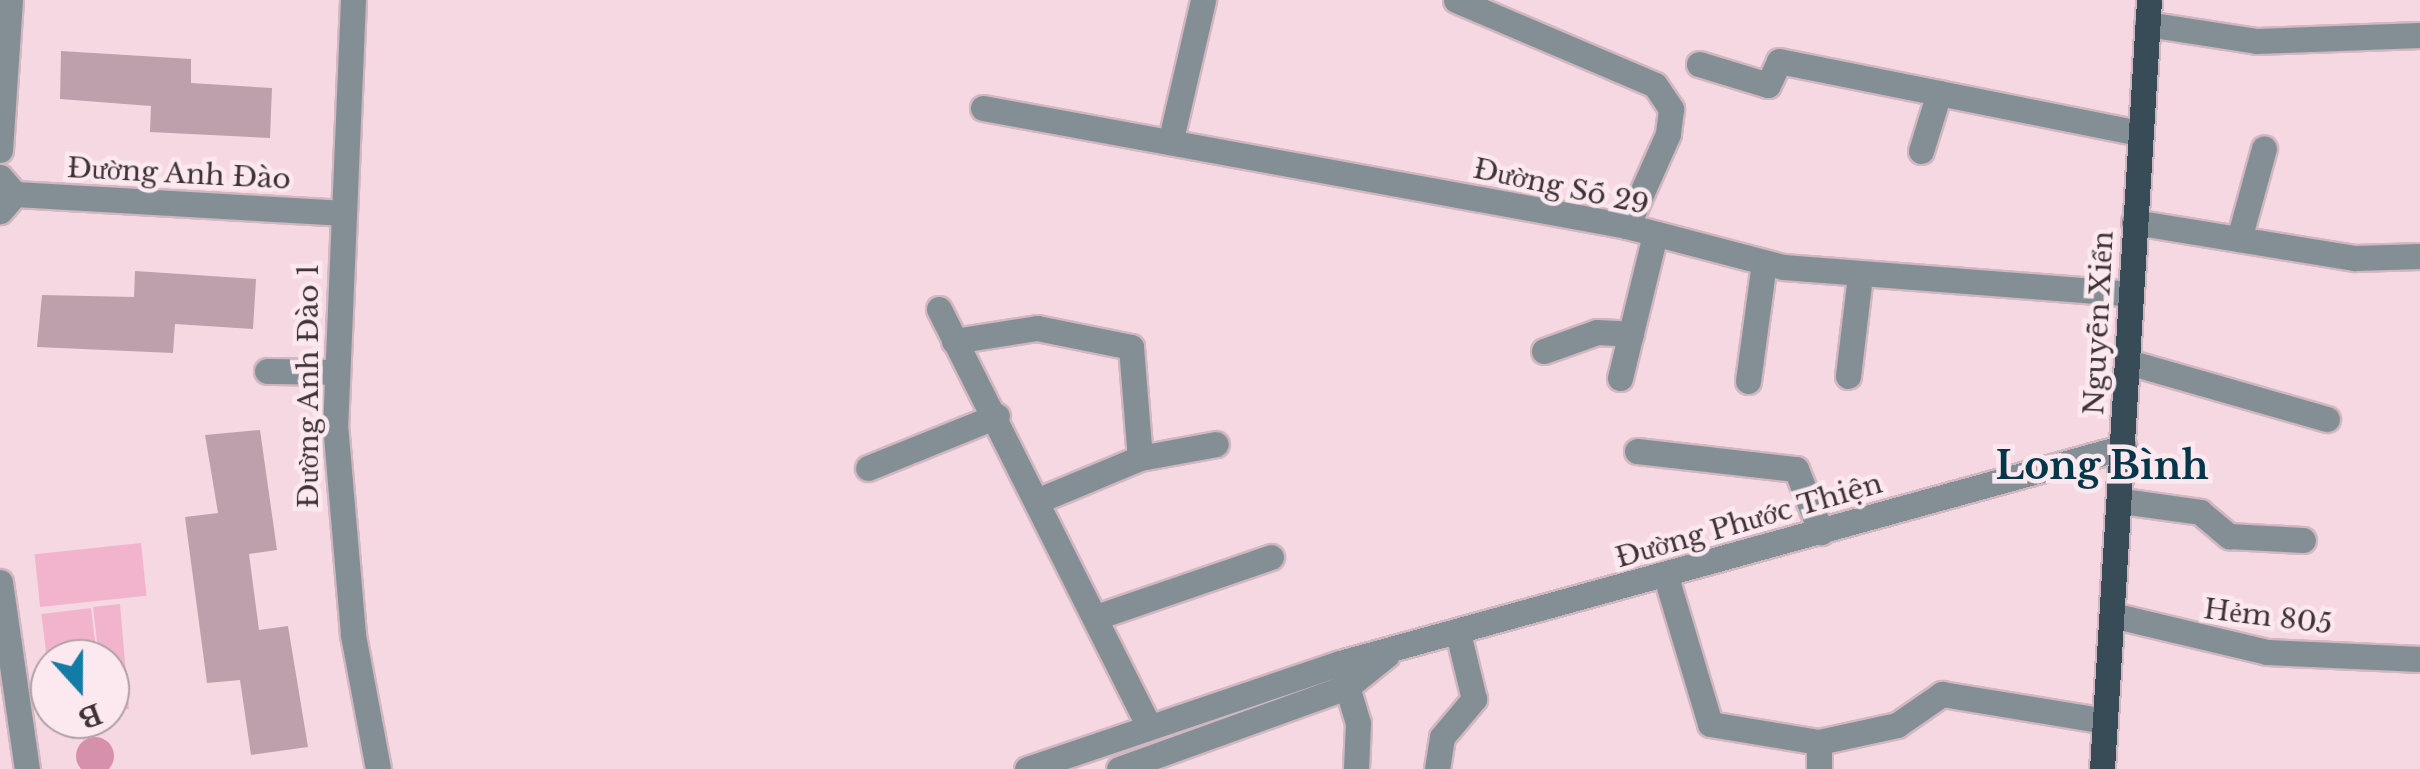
<!DOCTYPE html>
<html>
<head>
<meta charset="utf-8">
<style>
  body { margin:0 }
  #map { position:relative; width:2420px; height:769px; overflow:hidden; background:#f6d8e3; font-family:"Libre Baskerville",serif }
  div>[style] { position:absolute }
  .green>* { inset:0; background:#f2b4cc; transform-origin:0 0 }
  .water>* { inset:0; background:#d690ac }
  .round { border-radius:50% }
  .building>* { inset:0; background:#bda0ab }
  .roads { filter:drop-shadow(2px 0 #d1b7c0) drop-shadow(-2px 0 #d1b7c0) drop-shadow(0 2px #d1b7c0) drop-shadow(0 -2px #d1b7c0) }
  .minor>* { height:25px; margin:-12.5px; padding:0 12.5px; transform-origin:12.5px; border-radius:12.5px; background:#838f95 }
  .major>* { height:25px; margin:-12.5px; padding:0 12.5px; transform-origin:12.5px; border-radius:12.5px; background:#384c57 }
  span { translate:-50% -50%; white-space:nowrap; text-align:center; line-height:1.15; -webkit-text-stroke:9px #fbe9ef; paint-order:stroke }
  .street-label { font-size:28px; color:#3d3236 }
  .district-label { font-size:38px; color:#06364a; font-weight:700 }
  .north { position:absolute; left:30px; top:639px; width:100px; height:100px; box-sizing:border-box; background:#fbe9ef; border:2px solid #afa0a5; border-radius:50%; rotate:159deg; font-size:28px; font-weight:700; line-height:40px; text-align:center; color:#3d3236 }
  .north::after { content:''; display:block; margin:auto; width:35px; height:45px; background:#137ca6; clip-path:polygon(50% 0,100% 100%,50% 72%,0 100%) }
</style>
</head>
<body>
<div id="map">
  <div class="green">
    <div style="left:141px;top:543px;width:53px;height:107px;rotate:84deg"></div>
    <div style="clip-path:polygon(120px 604px,129px 709px,110px 711px,110px 659px,99px 659px,93px 607px)"></div>
    <div style="left:91px;top:608px;width:51px;height:50px;rotate:83deg"></div>
  </div>
  <div class="water">
    <div class="round" style="left:76px;top:737px;width:38px;height:38px"></div>
  </div>
  <div class="building">
    <div style="clip-path:polygon(61px 51px,191px 59px,191px 83px,272px 88px,270px 138px,150px 132px,151px 106px,60px 99px)"></div>
    <div style="clip-path:polygon(135px 271px,256px 279px,253px 329px,175px 324px,173px 353px,37px 347px,42px 295px,134px 297px)"></div>
    <div style="clip-path:polygon(260px 430px,277px 550px,249px 554px,259px 630px,288px 626px,308px 747px,251px 755px,240px 680px,207px 683px,185px 517px,218px 513px,205px 435px)"></div>
  </div>
  <div class="roads">
    <div class="minor">
      <div style="left:353px;top:0;width:424px;rotate:92.4deg"></div>
      <div style="left:335px;top:424px;width:212px;rotate:85.1deg"></div>
      <div style="left:353px;top:635px;width:136px;rotate:79.4deg"></div>
      <div style="left:1456px;top:0;width:216px;rotate:23.1deg"></div>
      <div style="left:1655px;top:85px;width:29px;rotate:56deg"></div>
      <div style="left:1671px;top:109px;width:25px;rotate:97deg"></div>
      <div style="left:1668px;top:134px;width:101px;rotate:114deg"></div>
      <div style="left:2147px;top:24px;width:111px;rotate:8.8deg"></div>
      <div style="left:2257px;top:41px;width:163px;rotate:-2.1deg"></div>
      <div style="left:1699px;top:64px;width:72px;rotate:16.9deg"></div>
      <div style="left:1768px;top:85px;width:26px;rotate:-65deg"></div>
      <div style="left:1779px;top:61px;width:367px;rotate:11.3deg"></div>
      <div style="left:983px;top:108px;width:655px;rotate:10.38deg"></div>
      <div style="left:1627px;top:226px;width:161px;rotate:14.7deg"></div>
      <div style="left:1783px;top:267px;width:348px;rotate:4.4deg"></div>
      <div style="left:1171px;top:139px;width:143px;rotate:-77deg"></div>
      <div style="left:0;top:150px;width:150px;rotate:-86.2deg"></div>
      <div style="left:1921px;top:151px;width:61px;rotate:-72.8deg"></div>
      <div style="left:0;top:177px;width:23px;rotate:49deg"></div>
      <div style="left:15px;top:194px;width:23px;rotate:131deg"></div>
      <div style="left:15px;top:194px;width:326px;rotate:3.3deg"></div>
      <div style="left:2134px;top:222px;width:224px;rotate:9.3deg"></div>
      <div style="left:2355px;top:258px;width:65px;rotate:-1.8deg"></div>
      <div style="left:2239px;top:239px;width:94px;rotate:-74.6deg"></div>
      <div style="left:939px;top:309px;width:465px;rotate:63.3deg"></div>
      <div style="left:954px;top:341px;width:84px;rotate:-8.9deg"></div>
      <div style="left:1037px;top:328px;width:96px;rotate:11.4deg"></div>
      <div style="left:1131px;top:347px;width:111px;rotate:85.4deg"></div>
      <div style="left:1140px;top:458px;width:109px;rotate:157.4deg"></div>
      <div style="left:1544px;top:351px;width:56px;rotate:-19.7deg"></div>
      <div style="left:1597px;top:332px;width:34px;rotate:3deg"></div>
      <div style="left:2128px;top:362px;width:207px;rotate:16deg"></div>
      <div style="left:267px;top:371px;width:68px;rotate:0.8deg"></div>
      <div style="left:1848px;top:376px;width:101px;rotate:-83.2deg"></div>
      <div style="left:1620px;top:378px;width:144px;rotate:-76.3deg"></div>
      <div style="left:1748px;top:381px;width:119px;rotate:-82.3deg"></div>
      <div style="left:1637px;top:451px;width:160px;rotate:6.5deg"></div>
      <div style="left:1796px;top:469px;width:68px;rotate:68.4deg"></div>
      <div style="left:1140px;top:458px;width:77px;rotate:-10.4deg"></div>
      <div style="left:868px;top:468px;width:139px;rotate:-22deg"></div>
      <div style="left:2122px;top:501px;width:79px;rotate:8deg"></div>
      <div style="left:2200px;top:512px;width:38px;rotate:40deg"></div>
      <div style="left:2229px;top:536px;width:74px;rotate:3.1deg"></div>
      <div style="left:1666px;top:577px;width:153px;rotate:73.3deg"></div>
      <div style="left:1710px;top:724px;width:110px;rotate:9.4deg"></div>
      <div style="left:1819px;top:742px;width:27px;rotate:90deg"></div>
      <div style="left:0;top:582px;width:189px;rotate:81.8deg"></div>
      <div style="left:2112px;top:615px;width:159px;rotate:13.4deg"></div>
      <div style="left:2267px;top:652px;width:153px;rotate:2.6deg"></div>
      <div style="left:1096px;top:617px;width:185px;rotate:-18.9deg"></div>
      <div style="left:1343px;top:673px;width:52px;rotate:73.3deg"></div>
      <div style="left:1358px;top:723px;width:46px;rotate:92.5deg"></div>
      <div style="left:1819px;top:742px;width:80px;rotate:-12.3deg"></div>
      <div style="left:1897px;top:725px;width:55px;rotate:-34.6deg"></div>
      <div style="left:1942px;top:694px;width:165px;rotate:9.4deg"></div>
      <div style="left:1027px;top:769px;width:330px;rotate:-18.7deg"></div>
      <div style="left:1340px;top:663px;width:813px;rotate:-15.4deg"></div>
      <div style="left:1119px;top:769px;width:242px;rotate:-19.8deg"></div>
      <div style="left:1347px;top:687px;width:51px;rotate:-38.7deg"></div>
      <div style="left:1437px;top:769px;width:32px;rotate:-81deg"></div>
      <div style="left:1442px;top:737px;width:50px;rotate:-49.9deg"></div>
      <div style="left:1474px;top:699px;width:68px;rotate:-103.6deg"></div>
    </div>
    <div class="major">
      <div style="left:2102px;top:769px;width:770px;rotate:-86.5deg"></div>
    </div>
  </div>
  <div class="street-label">
    <span style="left:179px;top:174px;rotate:3deg">Đường Anh Đào</span>
    <span style="left:1561px;top:187px;rotate:12deg">Đường Số 29</span>
    <span style="left:2099px;top:323px;rotate:-87deg">Nguyễn Xiển</span>
    <span style="left:309px;top:386px;rotate:-90deg">Đường Anh Đào 1</span>
    <span style="left:1749px;top:521px;rotate:-16deg">Đường Phước Thiện</span>
    <span style="left:2268px;top:617px;rotate:7deg">Hẻm 805</span>
  </div>
  <div class="district-label">
    <span style="left:2102px;top:466px">Long Bình</span>
  </div>
  <div class="north">B</div>
</div>
</body>
</html>
